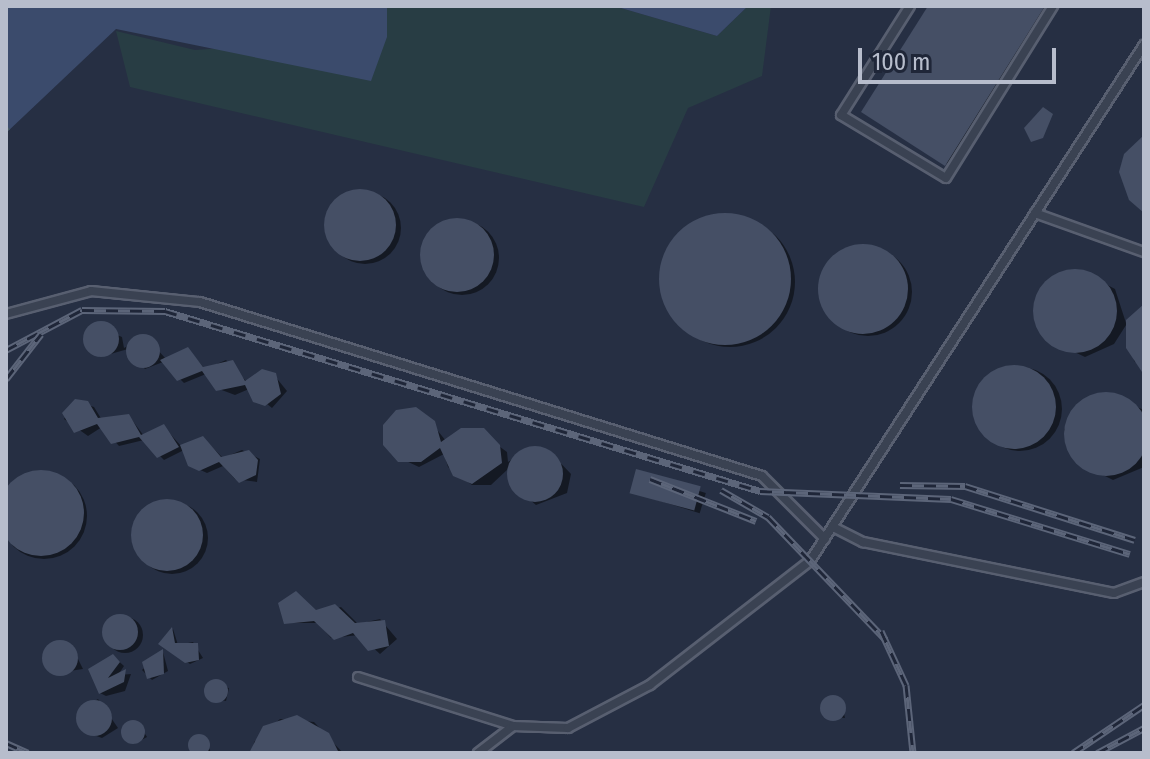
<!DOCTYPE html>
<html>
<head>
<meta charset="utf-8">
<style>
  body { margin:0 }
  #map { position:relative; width:1150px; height:759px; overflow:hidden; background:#262f43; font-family:"Fira Sans Condensed",sans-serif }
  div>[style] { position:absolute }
  .green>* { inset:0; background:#283d44 }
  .water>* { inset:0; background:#3b4b6c }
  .shadow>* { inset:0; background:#0007; transform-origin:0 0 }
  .round { border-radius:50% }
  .building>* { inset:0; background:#454f65; transform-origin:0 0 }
  .path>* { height:2px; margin-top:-1px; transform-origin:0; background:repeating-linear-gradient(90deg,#465a60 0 6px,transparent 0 12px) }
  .roads { filter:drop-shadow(2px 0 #585f70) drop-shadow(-2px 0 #585f70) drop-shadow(0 2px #585f70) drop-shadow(0 -2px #585f70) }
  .service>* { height:8px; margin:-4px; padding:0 4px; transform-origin:4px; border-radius:4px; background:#3a4252 }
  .rail>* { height:7px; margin-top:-3.5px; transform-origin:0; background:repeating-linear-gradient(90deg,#1f2638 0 12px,#5c6579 0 24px); box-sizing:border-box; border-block:2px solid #5c6579 }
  span { translate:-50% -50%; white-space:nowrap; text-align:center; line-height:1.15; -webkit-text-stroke:6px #1f2638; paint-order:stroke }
  .frame { position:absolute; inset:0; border:8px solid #b7bdcc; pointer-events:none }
  .scale { position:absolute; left:858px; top:48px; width:198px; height:36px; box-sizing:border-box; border:4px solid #b7bdcc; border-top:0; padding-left:10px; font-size:24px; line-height:28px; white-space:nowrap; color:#b7bdcc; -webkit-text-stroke:6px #1f2638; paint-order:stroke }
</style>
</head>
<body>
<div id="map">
  <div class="green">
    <div style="clip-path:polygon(387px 6px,614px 6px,717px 36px,748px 6px,771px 6px,762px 76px,688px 108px,644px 207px,130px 87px,116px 31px,195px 50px,387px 37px)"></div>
  </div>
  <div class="water">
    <div style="clip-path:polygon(6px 6px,387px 6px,387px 37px,371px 81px,116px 29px,6px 133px)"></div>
    <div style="clip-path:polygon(614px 6px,748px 6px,717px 36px)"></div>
  </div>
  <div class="shadow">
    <div style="clip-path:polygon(931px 6px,1049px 6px,954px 168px,863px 112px)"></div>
    <div class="round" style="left:329px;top:192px;width:72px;height:72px"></div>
    <div class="round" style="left:665px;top:217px;width:130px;height:130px"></div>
    <div class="round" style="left:425px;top:221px;width:74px;height:74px"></div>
    <div class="round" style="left:824px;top:248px;width:88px;height:88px"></div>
    <div style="clip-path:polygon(1079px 270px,1115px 289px,1126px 323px,1144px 307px,1144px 368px,1134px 361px,1128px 322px,1114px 344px,1085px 357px,1045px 338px,1035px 306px,1050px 279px)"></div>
    <div style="clip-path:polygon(94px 325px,122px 337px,124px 348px,145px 336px,166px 359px,188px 349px,205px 369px,226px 360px,247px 382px,274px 375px,287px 391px,272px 408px,249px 389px,235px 395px,219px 389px,206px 374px,184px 383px,163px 362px,145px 369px,128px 349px,100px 357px,85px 344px)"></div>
    <div class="round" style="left:978px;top:367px;width:84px;height:84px"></div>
    <div style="clip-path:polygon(1105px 394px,1144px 410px,1144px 467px,1113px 480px,1079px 463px,1064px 430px,1076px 408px)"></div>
    <div style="clip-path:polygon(76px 401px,94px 407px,102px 420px,129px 416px,144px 436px,164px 427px,181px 446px,203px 438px,223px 458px,242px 450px,260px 459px,257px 482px,235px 479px,223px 466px,207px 473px,196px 468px,184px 450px,164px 460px,144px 440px,119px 446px,102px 427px,88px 436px,64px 419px)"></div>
    <div style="clip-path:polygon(425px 415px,446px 441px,481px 433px,507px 452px,508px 462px,532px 448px,551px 453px,571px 474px,567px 493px,536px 505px,511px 484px,508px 469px,491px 485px,472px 485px,448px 467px,444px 454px,419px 467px,391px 454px,383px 435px)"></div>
    <div style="left:637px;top:472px;width:72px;height:21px;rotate:17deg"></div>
    <div class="round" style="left:1px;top:473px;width:86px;height:86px"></div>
    <div class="round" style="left:136px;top:502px;width:72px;height:72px"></div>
    <div style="clip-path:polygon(341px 607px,358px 624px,380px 619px,397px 639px,380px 654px,359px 635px,331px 638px,318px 623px,286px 623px)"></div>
    <div class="round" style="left:107px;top:617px;width:36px;height:36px"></div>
    <div style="clip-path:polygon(173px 629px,178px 645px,193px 642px,203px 658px,190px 664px,161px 644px)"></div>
    <div style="clip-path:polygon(53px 644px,72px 647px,83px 669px,56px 673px,45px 654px)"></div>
    <div style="clip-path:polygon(163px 652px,168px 671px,152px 680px,142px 670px)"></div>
    <div style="clip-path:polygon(113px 656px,124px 666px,118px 675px,131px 674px,125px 691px,106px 696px,100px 693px)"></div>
    <div style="clip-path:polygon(210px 684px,229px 688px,226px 701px,210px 698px)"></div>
    <div style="clip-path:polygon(98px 699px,118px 728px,102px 738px,85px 732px,80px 710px)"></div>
    <div style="clip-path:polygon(841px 700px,845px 718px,826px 716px,825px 701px)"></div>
    <div style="clip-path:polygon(280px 719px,314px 722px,343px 753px,253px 753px,254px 742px)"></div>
    <div style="clip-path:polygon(138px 723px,147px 737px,134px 744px,124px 727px)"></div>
    <div style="clip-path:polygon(202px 738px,206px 740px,211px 753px,190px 746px)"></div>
  </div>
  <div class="building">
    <div style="clip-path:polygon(928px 6px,1045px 6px,945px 166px,861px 112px)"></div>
    <div style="clip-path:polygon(1043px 107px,1053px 114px,1043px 138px,1031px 142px,1024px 128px)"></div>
    <div style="clip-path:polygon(1144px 135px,1144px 213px,1129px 200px,1119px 172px,1124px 154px)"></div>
    <div class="round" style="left:324px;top:189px;width:72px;height:72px"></div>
    <div class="round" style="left:659px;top:213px;width:132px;height:132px"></div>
    <div class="round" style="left:420px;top:218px;width:74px;height:74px"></div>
    <div class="round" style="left:818px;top:244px;width:90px;height:90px"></div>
    <div class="round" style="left:1033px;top:269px;width:84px;height:84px"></div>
    <div style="clip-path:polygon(1144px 304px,1144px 375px,1126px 348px,1126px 320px)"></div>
    <div class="round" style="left:83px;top:321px;width:36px;height:36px"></div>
    <div class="round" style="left:126px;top:334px;width:34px;height:34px"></div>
    <div style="clip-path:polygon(188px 347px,203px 367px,233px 360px,245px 381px,262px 369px,276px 373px,281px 394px,265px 406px,253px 402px,245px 385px,216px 391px,202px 371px,177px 381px,160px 360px)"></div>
    <div class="round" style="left:972px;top:365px;width:84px;height:84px"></div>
    <div class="round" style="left:1064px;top:392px;width:84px;height:84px"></div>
    <div style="clip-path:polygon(75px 399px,88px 401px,98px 418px,129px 414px,141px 435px,164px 424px,179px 447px,157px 458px,139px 437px,111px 444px,97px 424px,74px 433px,62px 413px)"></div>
    <div style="clip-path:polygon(416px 407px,435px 421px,441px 442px,461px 428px,484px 428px,500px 445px,502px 463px,472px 484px,453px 476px,440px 448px,421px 462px,398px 462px,383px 445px,383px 425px,396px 410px)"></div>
    <div style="clip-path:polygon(203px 436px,221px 457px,249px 450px,258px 460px,256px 475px,239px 483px,219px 462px,199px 471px,188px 466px,180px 445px)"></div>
    <div class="round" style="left:507px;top:446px;width:56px;height:56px"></div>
    <div style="left:636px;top:469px;width:67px;height:25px;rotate:15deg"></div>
    <div class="round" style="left:-2px;top:470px;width:86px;height:86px"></div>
    <div class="round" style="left:131px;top:499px;width:72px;height:72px"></div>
    <div style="clip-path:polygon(296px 591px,316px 610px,335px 604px,355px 623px,385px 620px,389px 646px,368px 651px,353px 633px,334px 640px,314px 621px,284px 624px,278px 603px)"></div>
    <div class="round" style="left:102px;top:614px;width:36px;height:36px"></div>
    <div style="clip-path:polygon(172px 627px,175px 643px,198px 643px,199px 660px,185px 663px,158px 644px)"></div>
    <div class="round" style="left:42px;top:640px;width:36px;height:36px"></div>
    <div style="clip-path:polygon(163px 649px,164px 674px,147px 679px,142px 662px)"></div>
    <div style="clip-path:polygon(113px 654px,120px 662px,108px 678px,126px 669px,124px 682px,99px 694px,88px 669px)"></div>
    <div class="round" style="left:204px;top:679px;width:24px;height:24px"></div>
    <div class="round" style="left:820px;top:695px;width:26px;height:26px"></div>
    <div class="round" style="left:76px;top:700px;width:36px;height:36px"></div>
    <div style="clip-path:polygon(297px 715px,329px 733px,339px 753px,249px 753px,263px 726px)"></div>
    <div class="round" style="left:121px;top:720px;width:24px;height:24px"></div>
    <div class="round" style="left:188px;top:734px;width:22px;height:22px"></div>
  </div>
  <div class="path">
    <div style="left:6px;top:126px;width:5px;rotate:53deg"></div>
  </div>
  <div class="roads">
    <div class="service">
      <div style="left:910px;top:6px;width:129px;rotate:122.3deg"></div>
      <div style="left:841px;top:115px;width:122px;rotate:31deg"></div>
      <div style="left:946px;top:178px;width:203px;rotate:-58.1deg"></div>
      <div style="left:1035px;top:213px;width:116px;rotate:19.7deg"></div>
      <div style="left:6px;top:314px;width:88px;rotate:-15.1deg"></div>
      <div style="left:91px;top:291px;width:110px;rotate:5.8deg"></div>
      <div style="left:200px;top:302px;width:588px;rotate:17.2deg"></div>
      <div style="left:762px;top:476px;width:89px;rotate:45deg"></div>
      <div style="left:833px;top:527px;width:34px;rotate:27deg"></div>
      <div style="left:863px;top:542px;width:256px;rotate:11.5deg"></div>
      <div style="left:1114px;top:593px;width:32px;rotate:-20deg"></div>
      <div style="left:358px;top:677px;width:163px;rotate:17.5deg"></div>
      <div style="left:478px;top:753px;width:44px;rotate:-37.6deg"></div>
      <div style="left:513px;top:726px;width:55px;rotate:2.1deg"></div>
      <div style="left:568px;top:728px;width:93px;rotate:-27.7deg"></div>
      <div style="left:650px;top:685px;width:202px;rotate:-37.8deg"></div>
      <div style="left:810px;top:561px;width:615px;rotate:-57.09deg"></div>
    </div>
  </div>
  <div class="rail">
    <div style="left:6px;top:350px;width:86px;rotate:-27.8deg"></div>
    <div style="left:82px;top:310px;width:83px;rotate:0.7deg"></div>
    <div style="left:165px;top:311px;width:622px;rotate:16.83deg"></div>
    <div style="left:760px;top:491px;width:191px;rotate:2.4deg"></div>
    <div style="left:951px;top:499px;width:187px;rotate:17.1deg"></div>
    <div style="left:6px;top:379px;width:57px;rotate:-52.1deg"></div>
    <div style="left:650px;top:479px;width:114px;rotate:21.6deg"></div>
    <div style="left:900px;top:485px;width:65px;rotate:0.9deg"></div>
    <div style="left:965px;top:486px;width:178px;rotate:17.6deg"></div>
    <div style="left:721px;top:490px;width:54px;rotate:29.9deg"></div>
    <div style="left:768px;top:517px;width:170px;rotate:46.2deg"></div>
    <div style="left:881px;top:631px;width:60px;rotate:65.2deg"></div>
    <div style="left:906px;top:685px;width:68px;rotate:84.1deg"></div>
    <div style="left:6px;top:743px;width:24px;rotate:24deg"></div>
    <div style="left:1073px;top:753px;width:86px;rotate:-34.1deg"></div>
    <div style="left:1097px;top:753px;width:53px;rotate:-28deg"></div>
  </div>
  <div class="frame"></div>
  <div class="scale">100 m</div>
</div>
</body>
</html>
